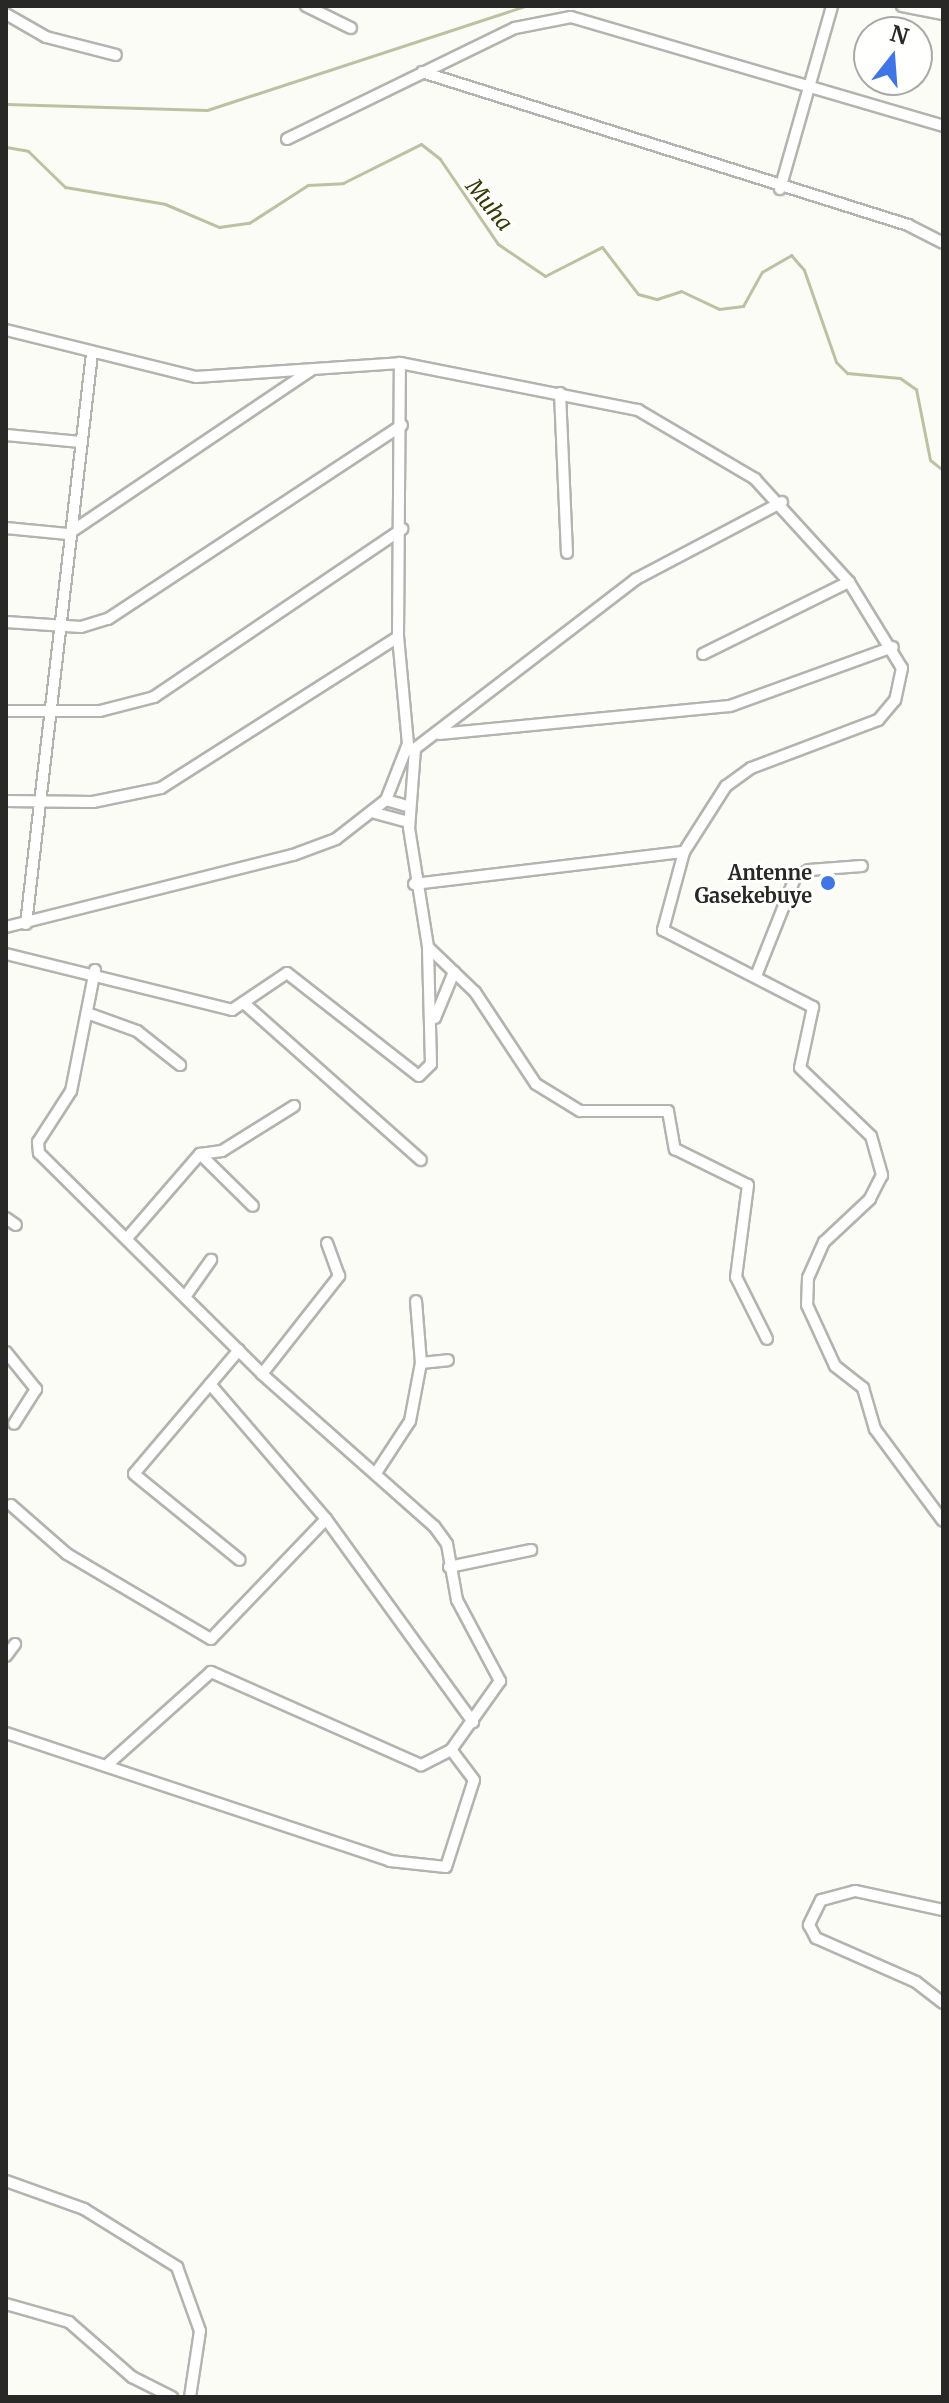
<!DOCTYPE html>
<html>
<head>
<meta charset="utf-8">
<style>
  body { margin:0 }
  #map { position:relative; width:949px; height:2403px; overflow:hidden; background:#fbfcf6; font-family:Merriweather,serif }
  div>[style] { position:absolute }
  .stream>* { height:3px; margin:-1.5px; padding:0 1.5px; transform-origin:1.5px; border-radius:1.5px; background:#bdc1a2 }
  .roads { filter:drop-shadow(2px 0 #b3b4af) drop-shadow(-2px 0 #b3b4af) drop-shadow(0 2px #b3b4af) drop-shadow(0 -2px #b3b4af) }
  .street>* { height:10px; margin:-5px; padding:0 5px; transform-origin:5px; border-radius:5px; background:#fff }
  .dots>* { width:22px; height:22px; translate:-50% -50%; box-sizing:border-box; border:4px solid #fffffe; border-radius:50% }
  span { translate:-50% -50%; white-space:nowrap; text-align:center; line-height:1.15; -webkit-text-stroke:6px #fffffe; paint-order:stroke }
  .poi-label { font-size:20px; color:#282926; font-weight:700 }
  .right { translate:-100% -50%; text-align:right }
  .water-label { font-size:22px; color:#373a03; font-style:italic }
  .frame { position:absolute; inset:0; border:8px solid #282926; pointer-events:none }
  .north { position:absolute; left:853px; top:16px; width:80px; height:80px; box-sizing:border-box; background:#fffffe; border:2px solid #a9a9a8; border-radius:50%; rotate:17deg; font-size:22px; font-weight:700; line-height:32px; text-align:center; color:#282926 }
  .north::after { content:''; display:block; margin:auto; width:28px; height:36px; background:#4075e6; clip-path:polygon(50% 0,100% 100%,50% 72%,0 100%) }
</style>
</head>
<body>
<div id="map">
  <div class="stream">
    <div style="left:6px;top:104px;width:201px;rotate:1.7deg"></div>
    <div style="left:207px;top:110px;width:335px;rotate:-18.1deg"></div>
    <div style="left:6px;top:147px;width:22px;rotate:10deg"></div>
    <div style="left:28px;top:151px;width:52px;rotate:44.2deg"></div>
    <div style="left:65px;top:187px;width:101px;rotate:9.6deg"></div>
    <div style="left:165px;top:204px;width:59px;rotate:23.1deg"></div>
    <div style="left:219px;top:227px;width:30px;rotate:-8deg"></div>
    <div style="left:249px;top:223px;width:70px;rotate:-32.8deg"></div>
    <div style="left:308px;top:185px;width:35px;rotate:-3deg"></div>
    <div style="left:343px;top:183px;width:87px;rotate:-26.6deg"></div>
    <div style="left:421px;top:144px;width:24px;rotate:38deg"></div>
    <div style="left:440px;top:159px;width:103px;rotate:55.7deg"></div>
    <div style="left:498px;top:244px;width:57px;rotate:34.2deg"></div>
    <div style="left:545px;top:276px;width:64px;rotate:-27deg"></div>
    <div style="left:602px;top:247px;width:59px;rotate:52.5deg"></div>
    <div style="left:638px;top:294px;width:20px;rotate:15deg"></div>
    <div style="left:657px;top:299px;width:25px;rotate:-18deg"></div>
    <div style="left:681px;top:291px;width:42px;rotate:25.3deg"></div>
    <div style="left:719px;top:309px;width:24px;rotate:-7deg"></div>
    <div style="left:743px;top:306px;width:39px;rotate:-61deg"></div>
    <div style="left:762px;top:272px;width:34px;rotate:-30deg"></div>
    <div style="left:791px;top:255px;width:20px;rotate:49deg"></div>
    <div style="left:804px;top:270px;width:97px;rotate:70.8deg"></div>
    <div style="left:836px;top:362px;width:16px;rotate:45deg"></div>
    <div style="left:847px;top:373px;width:53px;rotate:5.4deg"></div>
    <div style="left:900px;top:378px;width:19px;rotate:35deg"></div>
    <div style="left:916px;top:389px;width:72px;rotate:78.8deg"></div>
    <div style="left:930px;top:460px;width:16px;rotate:38deg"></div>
  </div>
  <div class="roads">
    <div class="street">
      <div style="left:306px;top:6px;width:50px;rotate:26.1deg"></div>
      <div style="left:902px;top:6px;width:42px;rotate:11deg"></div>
      <div style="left:6px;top:14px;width:46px;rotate:29.9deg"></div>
      <div style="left:46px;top:37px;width:72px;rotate:14.4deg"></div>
      <div style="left:422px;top:72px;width:510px;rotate:17.47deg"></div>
      <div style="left:908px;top:225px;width:39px;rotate:27deg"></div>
      <div style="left:287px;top:139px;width:254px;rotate:-26deg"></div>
      <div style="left:515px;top:28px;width:57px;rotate:-11.1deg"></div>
      <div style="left:571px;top:17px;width:388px;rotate:16.3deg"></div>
      <div style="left:780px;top:189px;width:190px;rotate:-74.1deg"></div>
      <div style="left:6px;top:330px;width:196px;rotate:13.9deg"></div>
      <div style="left:196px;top:377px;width:204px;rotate:-3.9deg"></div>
      <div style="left:400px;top:363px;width:243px;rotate:11.2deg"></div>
      <div style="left:638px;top:410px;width:136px;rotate:30.5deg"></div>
      <div style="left:755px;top:479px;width:139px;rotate:47.6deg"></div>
      <div style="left:849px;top:582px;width:101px;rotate:58.4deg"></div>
      <div style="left:902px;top:668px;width:33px;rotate:102deg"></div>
      <div style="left:895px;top:700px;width:26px;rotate:130deg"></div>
      <div style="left:878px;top:720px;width:136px;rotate:159.3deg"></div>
      <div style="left:751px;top:768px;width:31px;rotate:144deg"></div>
      <div style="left:726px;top:786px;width:78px;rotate:122.5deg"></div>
      <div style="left:684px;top:852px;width:81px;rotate:105.1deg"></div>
      <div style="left:663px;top:930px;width:169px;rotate:27.2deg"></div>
      <div style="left:813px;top:1007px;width:62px;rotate:102deg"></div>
      <div style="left:800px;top:1068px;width:98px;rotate:43.8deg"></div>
      <div style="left:871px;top:1136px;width:41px;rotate:74.2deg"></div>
      <div style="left:882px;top:1175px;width:27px;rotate:117deg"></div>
      <div style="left:870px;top:1199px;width:63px;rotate:136.9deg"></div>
      <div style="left:824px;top:1242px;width:39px;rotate:114deg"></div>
      <div style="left:808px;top:1278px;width:27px;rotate:92deg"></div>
      <div style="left:807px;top:1305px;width:67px;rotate:65.3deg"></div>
      <div style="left:835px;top:1366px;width:36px;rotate:38deg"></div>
      <div style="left:863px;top:1388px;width:43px;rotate:73.7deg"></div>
      <div style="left:875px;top:1429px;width:114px;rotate:53.5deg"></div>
      <div style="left:560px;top:393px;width:160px;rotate:87.5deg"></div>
      <div style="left:6px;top:435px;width:75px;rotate:5.3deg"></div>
      <div style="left:6px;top:528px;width:62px;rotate:5.5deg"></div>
      <div style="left:68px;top:534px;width:295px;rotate:-34deg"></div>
      <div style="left:6px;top:622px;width:75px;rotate:3.8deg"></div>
      <div style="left:81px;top:627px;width:28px;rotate:-17deg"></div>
      <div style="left:108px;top:619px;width:352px;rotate:-33.4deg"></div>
      <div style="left:703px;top:654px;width:163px;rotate:-26.3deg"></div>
      <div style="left:6px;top:711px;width:94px"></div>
      <div style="left:100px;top:711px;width:56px;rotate:-14.5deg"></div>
      <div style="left:154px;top:697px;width:300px;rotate:-34.1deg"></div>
      <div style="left:439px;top:734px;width:292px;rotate:-5.5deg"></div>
      <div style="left:730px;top:706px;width:173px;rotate:-19.9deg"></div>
      <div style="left:415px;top:749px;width:79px;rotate:94.3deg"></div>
      <div style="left:409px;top:828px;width:121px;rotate:80.9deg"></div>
      <div style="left:428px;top:947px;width:65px;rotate:43.8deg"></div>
      <div style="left:475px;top:992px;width:110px;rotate:56.5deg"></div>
      <div style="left:536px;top:1084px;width:52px;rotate:31.5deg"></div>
      <div style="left:580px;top:1111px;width:88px"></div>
      <div style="left:668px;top:1111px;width:39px;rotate:80deg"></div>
      <div style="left:675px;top:1149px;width:81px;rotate:26.3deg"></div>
      <div style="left:748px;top:1185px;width:93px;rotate:97.4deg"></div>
      <div style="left:736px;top:1277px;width:69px;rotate:63.4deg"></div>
      <div style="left:412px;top:751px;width:282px;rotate:-37.5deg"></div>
      <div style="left:636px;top:579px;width:165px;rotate:-27.8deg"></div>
      <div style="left:386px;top:800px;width:25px;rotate:16deg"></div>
      <div style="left:6px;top:801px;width:87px;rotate:0.7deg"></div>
      <div style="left:93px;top:802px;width:69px;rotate:-11.6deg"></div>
      <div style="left:161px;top:788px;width:281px;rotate:-32.5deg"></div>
      <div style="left:375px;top:813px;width:34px;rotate:15deg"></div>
      <div style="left:414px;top:884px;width:272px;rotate:-6.8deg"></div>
      <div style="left:26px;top:924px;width:574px;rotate:-83.4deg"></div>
      <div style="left:6px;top:927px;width:296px;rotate:-14.1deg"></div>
      <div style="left:293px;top:855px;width:46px;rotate:-20.4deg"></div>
      <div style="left:336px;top:839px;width:63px;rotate:-38deg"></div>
      <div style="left:386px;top:800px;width:60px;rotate:-68.6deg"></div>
      <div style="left:408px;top:744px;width:107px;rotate:-95.3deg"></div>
      <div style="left:398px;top:637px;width:274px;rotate:-89.6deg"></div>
      <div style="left:6px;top:954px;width:233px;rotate:13.9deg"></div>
      <div style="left:232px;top:1010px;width:66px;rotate:-33.9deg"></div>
      <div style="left:287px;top:973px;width:167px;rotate:38deg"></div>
      <div style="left:419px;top:1076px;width:17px;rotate:-45deg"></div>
      <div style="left:431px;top:1064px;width:117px;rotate:-91.5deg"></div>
      <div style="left:95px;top:970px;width:123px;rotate:101.2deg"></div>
      <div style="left:71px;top:1091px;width:61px;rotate:122.9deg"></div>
      <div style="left:38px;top:1142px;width:11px;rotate:85deg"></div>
      <div style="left:39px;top:1153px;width:314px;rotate:44.7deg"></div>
      <div style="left:262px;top:1374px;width:230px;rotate:41.5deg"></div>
      <div style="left:434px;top:1526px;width:22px;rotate:54deg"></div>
      <div style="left:447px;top:1544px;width:57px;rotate:79.9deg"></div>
      <div style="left:457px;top:1600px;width:92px;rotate:62deg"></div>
      <div style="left:500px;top:1681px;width:85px;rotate:125.4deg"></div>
      <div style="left:451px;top:1750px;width:34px;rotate:153deg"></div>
      <div style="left:421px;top:1765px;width:230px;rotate:-156.1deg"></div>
      <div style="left:211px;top:1672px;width:141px;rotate:138.2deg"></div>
      <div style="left:756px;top:976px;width:105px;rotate:-68.3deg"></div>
      <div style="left:795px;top:878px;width:16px;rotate:-30deg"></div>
      <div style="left:809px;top:870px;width:53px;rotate:-4.3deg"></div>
      <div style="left:245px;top:1004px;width:235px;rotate:41.6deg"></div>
      <div style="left:87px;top:1013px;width:53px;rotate:19.8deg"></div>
      <div style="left:137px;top:1031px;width:55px;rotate:38.3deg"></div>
      <div style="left:435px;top:1018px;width:50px;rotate:-67.6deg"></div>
      <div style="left:200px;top:1154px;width:74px;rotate:44.5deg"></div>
      <div style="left:6px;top:1218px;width:12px;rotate:35deg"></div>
      <div style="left:128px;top:1237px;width:110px;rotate:-49.1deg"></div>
      <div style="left:200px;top:1154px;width:22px;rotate:-8deg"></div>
      <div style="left:222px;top:1151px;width:85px;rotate:-32deg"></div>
      <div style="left:187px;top:1294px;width:42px;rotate:-54.8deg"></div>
      <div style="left:239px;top:1350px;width:162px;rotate:130.3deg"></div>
      <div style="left:134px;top:1474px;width:136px;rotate:39.1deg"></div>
      <div style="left:6px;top:1352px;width:48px;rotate:51deg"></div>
      <div style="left:36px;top:1389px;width:41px;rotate:122.2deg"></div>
      <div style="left:421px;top:1363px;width:27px;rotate:-6deg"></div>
      <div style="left:262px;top:1374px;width:125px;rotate:-51.8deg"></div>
      <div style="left:339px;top:1276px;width:35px;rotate:-110deg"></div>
      <div style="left:210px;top:1384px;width:178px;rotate:49.3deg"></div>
      <div style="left:326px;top:1519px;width:251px;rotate:54.1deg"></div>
      <div style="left:376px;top:1473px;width:62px;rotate:-56.8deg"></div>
      <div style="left:410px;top:1421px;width:59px;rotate:-79.3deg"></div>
      <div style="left:421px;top:1363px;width:62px;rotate:-94.6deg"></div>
      <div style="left:11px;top:1505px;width:74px;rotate:41.2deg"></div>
      <div style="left:67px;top:1554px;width:167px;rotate:30.6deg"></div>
      <div style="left:211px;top:1639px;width:166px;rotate:-46.2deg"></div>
      <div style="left:449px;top:1567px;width:84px;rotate:-11.7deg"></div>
      <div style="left:6px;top:1656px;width:15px;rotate:-53deg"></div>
      <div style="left:6px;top:1733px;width:405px;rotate:18.4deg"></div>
      <div style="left:390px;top:1861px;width:56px;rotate:6.1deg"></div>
      <div style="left:446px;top:1867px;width:91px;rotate:-72.2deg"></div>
      <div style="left:474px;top:1780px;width:38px;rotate:-127deg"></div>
      <div style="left:943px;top:1910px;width:90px;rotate:-167.8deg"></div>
      <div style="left:855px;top:1891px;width:35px;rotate:165deg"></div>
      <div style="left:821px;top:1900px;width:28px;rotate:116deg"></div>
      <div style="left:809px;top:1925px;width:15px;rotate:62deg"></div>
      <div style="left:816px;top:1938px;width:109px;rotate:23.7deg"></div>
      <div style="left:916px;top:1982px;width:34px;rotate:38deg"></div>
      <div style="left:6px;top:2181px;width:83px;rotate:19.7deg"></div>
      <div style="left:84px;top:2209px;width:110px;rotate:31.9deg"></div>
      <div style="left:177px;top:2267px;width:68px;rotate:70.2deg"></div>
      <div style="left:200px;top:2331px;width:67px;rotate:98.6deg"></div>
      <div style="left:6px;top:2304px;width:66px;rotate:15.9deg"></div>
      <div style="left:69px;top:2322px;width:84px;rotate:41.1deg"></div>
      <div style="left:132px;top:2377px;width:45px;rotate:26.6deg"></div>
    </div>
  </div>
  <div class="dots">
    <div style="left:828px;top:883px;background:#4075e6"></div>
  </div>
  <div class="poi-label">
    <span class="right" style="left:812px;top:884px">Antenne<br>Gasekebuye</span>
  </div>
  <div class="water-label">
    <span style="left:489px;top:205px;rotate:51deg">Muha</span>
  </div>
  <div class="frame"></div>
  <div class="north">N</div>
</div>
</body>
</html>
